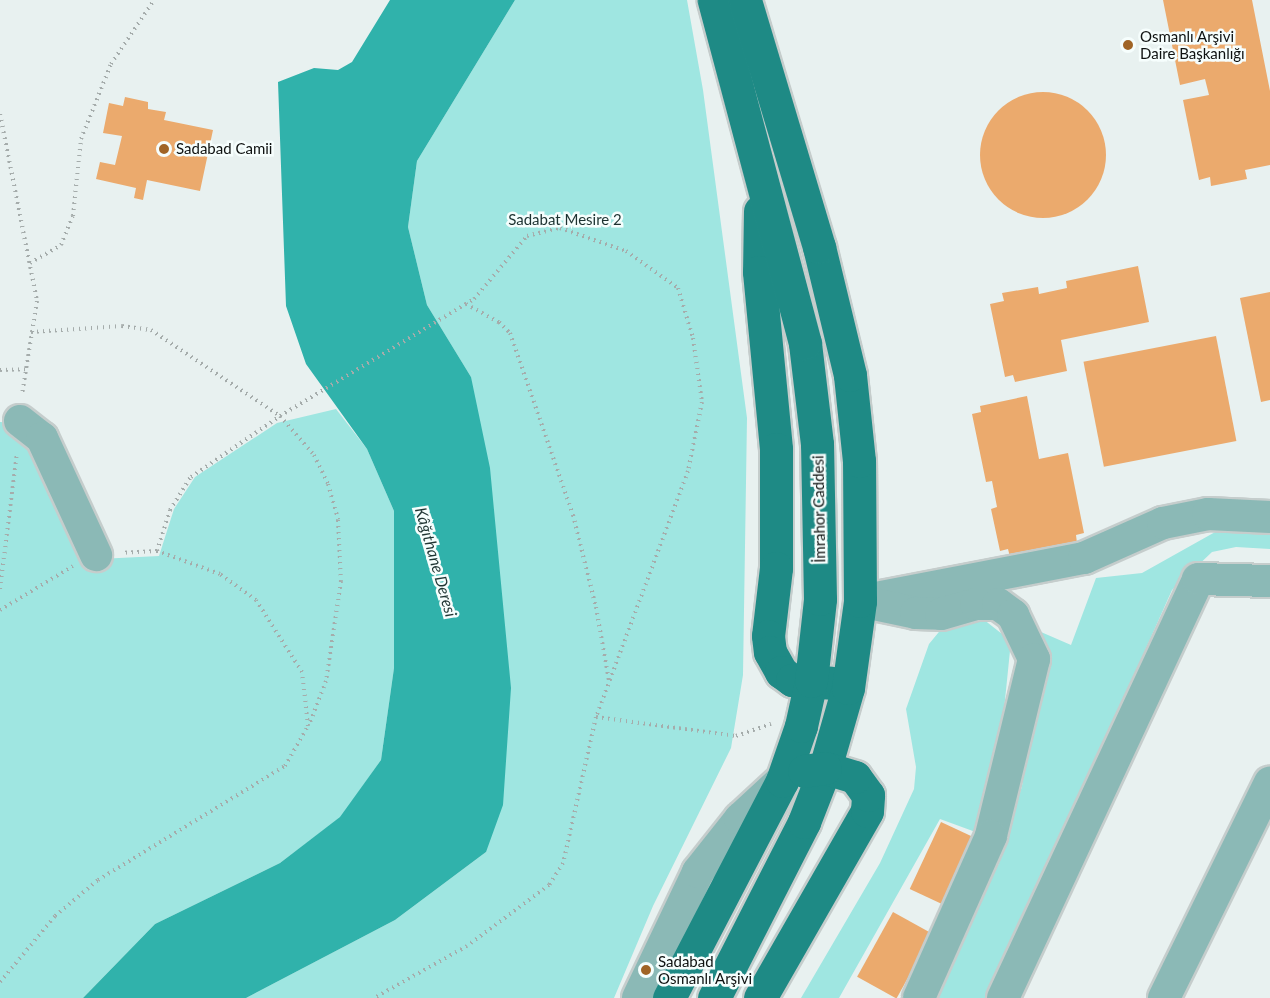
<!DOCTYPE html>
<html>
<head>
<meta charset="utf-8">
<style>
  body { margin:0 }
  #map { position:relative; width:1270px; height:998px; overflow:hidden; background:#e8f1f0; font-family:Lato,sans-serif }
  div>[style] { position:absolute }
  .green>* { inset:0; background:#9fe6e1 }
  .water>* { inset:0; background:#30b2ab }
  .building>* { inset:0; background:#ebaa6d; transform-origin:0 0 }
  .round { border-radius:50% }
  .path>* { height:4px; margin-top:-2px; transform-origin:0; background:repeating-linear-gradient(90deg,#a5acab 0 1.5px,transparent 0 6px) }
  .roads { filter:drop-shadow(2px 0 #c5cdcc) drop-shadow(-2px 0 #c5cdcc) drop-shadow(0 2px #c5cdcc) drop-shadow(0 -2px #c5cdcc) }
  .minor>* { height:32px; margin:-16px; padding:0 16px; transform-origin:16px; border-radius:16px; background:#8bb9b6 }
  .major>* { height:33px; margin:-16.5px; padding:0 16.5px; transform-origin:16.5px; border-radius:16.5px; background:#1e8a85 }
  .dots>* { width:16px; height:16px; translate:-50% -50%; box-sizing:border-box; border:3px solid #f6fefd; border-radius:50% }
  span { translate:-50% -50%; white-space:nowrap; text-align:center; line-height:1.15; -webkit-text-stroke:5px #f6fefd; paint-order:stroke }
  .poi-label { font-size:15px; color:#0e1110 }
  .left { translate:0 -50%; text-align:left }
  .park-label { font-size:15px; color:#1d3231 }
  .street-label { font-size:15px; color:#0e1110 }
  .water-label { font-size:16px; color:#1f3533; font-style:italic }
</style>
</head>
<body>
<div id="map">
  <div class="green">
    <div style="clip-path:polygon(515px 0,687px 0,703px 90px,747px 418px,743px 675px,731px 748px,653px 906px,614px 998px,246px 998px,395px 920px,486px 852px,471px 377px,427px 305px,408px 227px,417px 161px)"></div>
    <div style="clip-path:polygon(336px 409px,367px 449px,394px 511px,394px 668px,381px 760px,341px 817px,280px 863px,155px 924px,83px 998px,0 998px,0 422px,17px 423px,99px 559px,159px 556px,174px 509px,195px 477px,277px 423px)"></div>
    <div style="clip-path:polygon(1233px 522px,1270px 522px,1270px 549px,1236px 547px,1212px 552px,1172px 590px,990px 998px,933px 998px,999px 863px,1022px 786px,1042px 655px,1041px 632px,1071px 645px,1096px 578px,1142px 573px)"></div>
    <div style="clip-path:polygon(983px 619px,1011px 641px,1000px 749px,981px 834px,940px 819px,839px 998px,801px 998px,880px 863px,914px 789px,916px 767px,906px 709px,929px 644px,943px 627px)"></div>
  </div>
  <div class="water">
    <div style="clip-path:polygon(390px 0,515px 0,417px 161px,408px 227px,427px 305px,471px 377px,490px 468px,511px 688px,503px 805px,486px 852px,395px 920px,246px 998px,83px 998px,155px 924px,280px 863px,340px 817px,381px 760px,394px 668px,394px 511px,367px 449px,306px 364px,286px 306px,278px 82px,314px 68px,338px 70px,352px 62px)"></div>
  </div>
  <div class="building">
    <div style="clip-path:polygon(1163px 0,1252px 0,1270px 91px,1270px 165px,1245px 170px,1247px 179px,1211px 186px,1210px 177px,1199px 180px,1183px 100px,1209px 95px,1205px 79px,1180px 85px)"></div>
    <div class="round" style="left:980px;top:92px;width:126px;height:126px"></div>
    <div style="clip-path:polygon(125px 97px,148px 102px,148px 109px,166px 112px,164px 120px,213px 130px,200px 191px,147px 180px,143px 200px,134px 198px,136px 188px,96px 179px,100px 162px,115px 165px,122px 136px,103px 133px,109px 103px,123px 106px)"></div>
    <div style="clip-path:polygon(1138px 266px,1149px 322px,1061px 340px,1067px 371px,1015px 382px,1013px 375px,1005px 377px,990px 304px,1004px 301px,1002px 293px,1038px 287px,1039px 294px,1067px 288px,1066px 281px)"></div>
    <div style="clip-path:polygon(1270px 292px,1270px 400px,1261px 402px,1240px 298px)"></div>
    <div style="left:1216px;top:336px;width:107px;height:135px;rotate:79deg"></div>
    <div style="clip-path:polygon(1027px 396px,1039px 459px,1068px 453px,1084px 533px,1076px 535px,1077px 543px,1010px 557px,1008px 549px,1000px 551px,991px 509px,997px 507px,992px 481px,986px 482px,972px 414px,981px 412px,980px 406px)"></div>
    <div style="left:941px;top:822px;width:45px;height:74px;rotate:25deg"></div>
    <div style="left:893px;top:912px;width:45px;height:74px;rotate:29deg"></div>
  </div>
  <div class="path">
    <div style="left:0;top:114px;width:191px;rotate:78.8deg"></div>
    <div style="left:37px;top:301px;width:95px;rotate:99.1deg"></div>
    <div style="left:30px;top:263px;width:36px;rotate:-30deg"></div>
    <div style="left:61px;top:245px;width:31px;rotate:-68deg"></div>
    <div style="left:73px;top:216px;width:77px;rotate:-84.1deg"></div>
    <div style="left:81px;top:139px;width:81px;rotate:-68.2deg"></div>
    <div style="left:111px;top:64px;width:77px;rotate:-56.1deg"></div>
    <div style="left:466px;top:304px;width:38px;rotate:29deg"></div>
    <div style="left:499px;top:322px;width:16px;rotate:45deg"></div>
    <div style="left:510px;top:333px;width:193px;rotate:70.9deg"></div>
    <div style="left:573px;top:515px;width:95px;rotate:76deg"></div>
    <div style="left:596px;top:607px;width:75px;rotate:80deg"></div>
    <div style="left:31px;top:332px;width:91px;rotate:-3.8deg"></div>
    <div style="left:122px;top:326px;width:29px;rotate:8deg"></div>
    <div style="left:151px;top:330px;width:155px;rotate:33.7deg"></div>
    <div style="left:280px;top:416px;width:52px;rotate:48.9deg"></div>
    <div style="left:314px;top:455px;width:32px;rotate:64deg"></div>
    <div style="left:328px;top:484px;width:37px;rotate:74deg"></div>
    <div style="left:338px;top:520px;width:61px;rotate:87.2deg"></div>
    <div style="left:341px;top:581px;width:101px;rotate:98.5deg"></div>
    <div style="left:326px;top:681px;width:47px;rotate:111.1deg"></div>
    <div style="left:0;top:370px;width:25px;rotate:-2deg"></div>
    <div style="left:157px;top:551px;width:43px;rotate:-72.4deg"></div>
    <div style="left:170px;top:510px;width:39px;rotate:-58deg"></div>
    <div style="left:191px;top:477px;width:108px;rotate:-34.4deg"></div>
    <div style="left:280px;top:416px;width:227px;rotate:-31.1deg"></div>
    <div style="left:474px;top:299px;width:82px;rotate:-49.9deg"></div>
    <div style="left:527px;top:236px;width:34px;rotate:-14deg"></div>
    <div style="left:560px;top:228px;width:70px;rotate:19.2deg"></div>
    <div style="left:626px;top:251px;width:64px;rotate:35.4deg"></div>
    <div style="left:678px;top:288px;width:52px;rotate:73.3deg"></div>
    <div style="left:693px;top:338px;width:65px;rotate:82deg"></div>
    <div style="left:702px;top:402px;width:70px;rotate:101.5deg"></div>
    <div style="left:688px;top:471px;width:263px;rotate:110.5deg"></div>
    <div style="left:596px;top:717px;width:150px;rotate:102.7deg"></div>
    <div style="left:563px;top:863px;width:26px;rotate:122deg"></div>
    <div style="left:549px;top:885px;width:102px;rotate:143.4deg"></div>
    <div style="left:467px;top:946px;width:107px;rotate:150.8deg"></div>
    <div style="left:0;top:589px;width:137px;rotate:-82.9deg"></div>
    <div style="left:0;top:610px;width:85px;rotate:-31.1deg"></div>
    <div style="left:596px;top:717px;width:141px;rotate:7.7deg"></div>
    <div style="left:736px;top:736px;width:37px;rotate:-19deg"></div>
    <div style="left:0;top:982px;width:86px;rotate:-50.2deg"></div>
    <div style="left:55px;top:916px;width:56px;rotate:-39.9deg"></div>
    <div style="left:98px;top:880px;width:219px;rotate:-31.4deg"></div>
    <div style="left:285px;top:766px;width:46px;rotate:-60.1deg"></div>
    <div style="left:308px;top:726px;width:54px;rotate:-96.3deg"></div>
    <div style="left:302px;top:672px;width:85px;rotate:-122.6deg"></div>
    <div style="left:256px;top:600px;width:44px;rotate:-144.2deg"></div>
    <div style="left:220px;top:574px;width:67px;rotate:-159.9deg"></div>
    <div style="left:157px;top:551px;width:34px;rotate:177deg"></div>
  </div>
  <div class="roads">
    <div class="minor">
      <div style="left:20px;top:421px;width:28px;rotate:38deg"></div>
      <div style="left:42px;top:438px;width:129px;rotate:65.2deg"></div>
      <div style="left:876px;top:598px;width:212px;rotate:-10.9deg"></div>
      <div style="left:1084px;top:558px;width:86px;rotate:-23.9deg"></div>
      <div style="left:1163px;top:523px;width:46px;rotate:-11.3deg"></div>
      <div style="left:1208px;top:514px;width:62px;rotate:2.8deg"></div>
      <div style="left:860px;top:601px;width:57px;rotate:12.1deg"></div>
      <div style="left:916px;top:613px;width:25px;rotate:2deg"></div>
      <div style="left:941px;top:614px;width:36px;rotate:-16deg"></div>
      <div style="left:976px;top:604px;width:22px"></div>
      <div style="left:998px;top:604px;width:19px;rotate:36deg"></div>
      <div style="left:1013px;top:615px;width:49px;rotate:64.5deg"></div>
      <div style="left:1034px;top:659px;width:182px;rotate:103.7deg"></div>
      <div style="left:991px;top:836px;width:177px;rotate:114deg"></div>
      <div style="left:638px;top:998px;width:140px;rotate:-64.5deg"></div>
      <div style="left:698px;top:872px;width:68px;rotate:-51.6deg"></div>
      <div style="left:740px;top:819px;width:53px;rotate:-42.7deg"></div>
      <div style="left:1003px;top:998px;width:462px;rotate:-65deg"></div>
      <div style="left:1198px;top:579px;width:72px;rotate:1.6deg"></div>
      <div style="left:1164px;top:998px;width:240px;rotate:-63.8deg"></div>
    </div>
    <div class="major">
      <div style="left:760px;top:211px;width:61px;rotate:90.9deg"></div>
      <div style="left:759px;top:272px;width:178px;rotate:84.5deg"></div>
      <div style="left:776px;top:449px;width:119px;rotate:90deg"></div>
      <div style="left:776px;top:568px;width:68px;rotate:96.7deg"></div>
      <div style="left:768px;top:636px;width:16px;rotate:83deg"></div>
      <div style="left:770px;top:652px;width:23px;rotate:61deg"></div>
      <div style="left:781px;top:672px;width:14px;rotate:36deg"></div>
      <div style="left:792px;top:680px;width:39px;rotate:4deg"></div>
      <div style="left:669px;top:998px;width:245px;rotate:-62.5deg"></div>
      <div style="left:782px;top:781px;width:58px;rotate:-70.9deg"></div>
      <div style="left:801px;top:726px;width:46px;rotate:-77.5deg"></div>
      <div style="left:811px;top:681px;width:82px;rotate:-83.7deg"></div>
      <div style="left:820px;top:599px;width:155px;rotate:-91.1deg"></div>
      <div style="left:817px;top:444px;width:102px;rotate:-96.8deg"></div>
      <div style="left:805px;top:343px;width:355px;rotate:-104.9deg"></div>
      <div style="left:714px;top:998px;width:198px;rotate:-62.9deg"></div>
      <div style="left:804px;top:822px;width:58px;rotate:-68.7deg"></div>
      <div style="left:825px;top:768px;width:83px;rotate:-74deg"></div>
      <div style="left:848px;top:688px;width:88px;rotate:-82.1deg"></div>
      <div style="left:860px;top:601px;width:140px;rotate:-90.4deg"></div>
      <div style="left:859px;top:461px;width:86px;rotate:-96deg"></div>
      <div style="left:850px;top:375px;width:132px;rotate:-103.6deg"></div>
      <div style="left:819px;top:247px;width:258px;rotate:-106.7deg"></div>
      <div style="left:760px;top:998px;width:215px;rotate:-60.2deg"></div>
      <div style="left:867px;top:811px;width:16px;rotate:-86deg"></div>
      <div style="left:868px;top:795px;width:22px;rotate:-126deg"></div>
      <div style="left:855px;top:777px;width:31px;rotate:-163deg"></div>
      <div style="left:825px;top:768px;width:21px;rotate:172deg"></div>
    </div>
  </div>
  <div class="dots">
    <div style="left:1128px;top:45px;background:#a06426"></div>
    <div style="left:164px;top:149px;background:#a06426"></div>
    <div style="left:646px;top:970px;background:#a06426"></div>
  </div>
  <div class="poi-label">
    <span class="left" style="left:1140px;top:45px">Osmanlı Arşivi<br>Daire Başkanlığı</span>
    <span class="left" style="left:176px;top:149px">Sadabad Camii</span>
    <span class="left" style="left:658px;top:970px">Sadabad<br>Osmanlı Arşivi</span>
  </div>
  <div class="park-label">
    <span style="left:565px;top:220px">Sadabat Mesire 2</span>
  </div>
  <div class="street-label">
    <span style="left:819px;top:509px;rotate:-91deg">İmrahor Caddesi</span>
  </div>
  <div class="water-label">
    <span style="left:436px;top:562px;rotate:74deg">Kâğıthane Deresi</span>
  </div>
</div>
</body>
</html>
